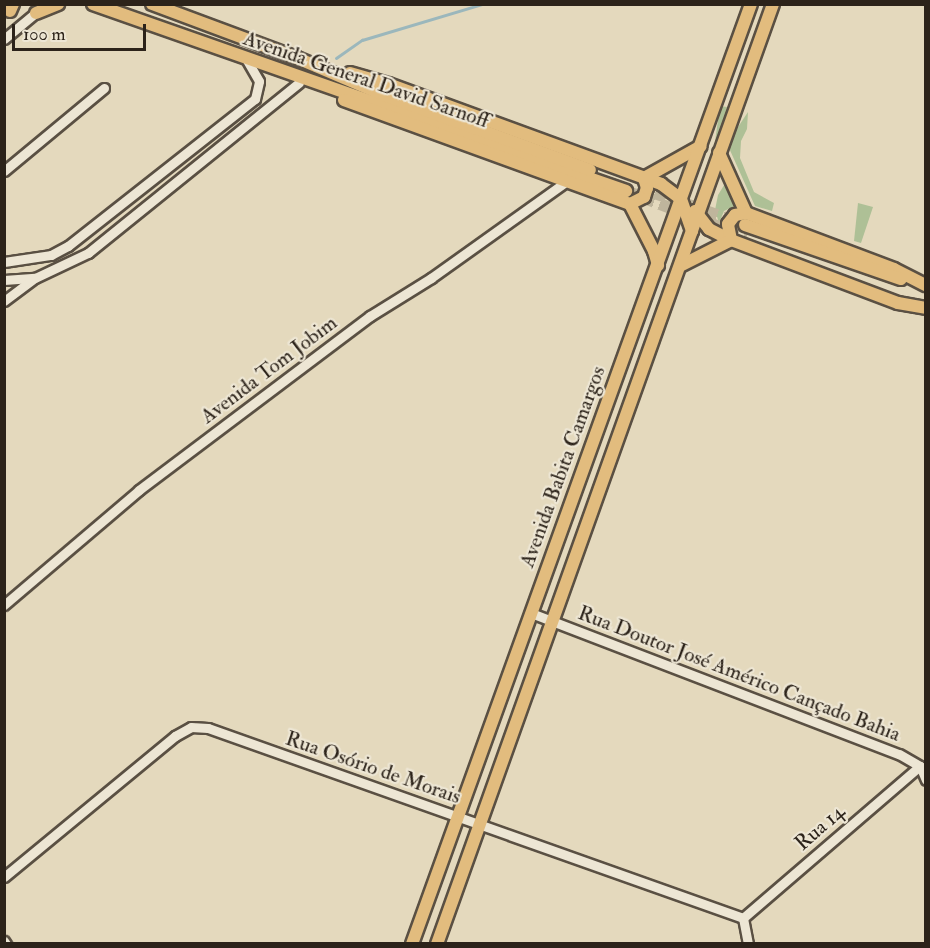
<!DOCTYPE html>
<html>
<head>
<meta charset="utf-8">
<style>
  body { margin:0 }
  #map { position:relative; width:930px; height:948px; overflow:hidden; background:#e4d9bd; font-family:"IM FELL Double Pica",serif }
  div>[style] { position:absolute }
  .green>* { inset:0; background:#aec096; transform-origin:0 0 }
  .stream>* { height:3px; margin:-1.5px; padding:0 1.5px; transform-origin:1.5px; border-radius:1.5px; background:#9bb7bc }
  .major-tunnel>* { height:12px; margin-top:-6px; transform-origin:0; background:repeating-linear-gradient(90deg,#bfb59c 0 12px,transparent 0 18px) }
  .roads { filter:drop-shadow(2px 0 #5a5043) drop-shadow(-2px 0 #5a5043) drop-shadow(0 2px #5a5043) drop-shadow(0 -2px #5a5043) }
  .minor>* { height:9px; margin:-4.5px; padding:0 4.5px; transform-origin:4.5px; border-radius:4.5px; background:#ede6d4 }
  .major>* { height:12px; margin:-6px; padding:0 6px; transform-origin:6px; border-radius:6px; background:#e2bc7e }
  span { translate:-50% -50%; white-space:nowrap; text-align:center; line-height:1.15; -webkit-text-stroke:4.5px #ede6d4; paint-order:stroke }
  .street-label { font-size:21px; color:#2c231a }
  .frame { position:absolute; inset:0; border:6px solid #2c231a; pointer-events:none }
  .scale { position:absolute; left:12px; top:24px; width:134px; height:27px; box-sizing:border-box; border:3px solid #2c231a; border-top:0; padding-left:8px; font-size:18px; line-height:21px; white-space:nowrap; color:#2c231a; -webkit-text-stroke:4px #ede6d4; paint-order:stroke }
</style>
</head>
<body>
<div id="map">
  <div class="green">
    <div style="left:720px;top:106px;width:7px;height:80px;rotate:8deg"></div>
    <div style="clip-path:polygon(748px 112px,747px 129px,741px 141px,740px 158px,754px 192px,774px 203px,772px 211px,755px 206px,729px 148px,732px 136px)"></div>
    <div style="clip-path:polygon(726px 182px,737px 205px,724px 211px,719px 223px,715px 210px,718px 195px)"></div>
    <div style="clip-path:polygon(858px 203px,873px 207px,861px 243px,854px 241px)"></div>
  </div>
  <div class="stream">
    <div style="left:336px;top:58px;width:32px;rotate:-35deg"></div>
    <div style="left:362px;top:40px;width:125px;rotate:-16.7deg"></div>
  </div>
  <div class="major-tunnel">
    <div style="left:638px;top:187px;width:114px;rotate:19.6deg"></div>
    <div style="left:626px;top:191px;width:129px;rotate:21deg"></div>
  </div>
  <div class="roads">
    <div class="minor">
      <div style="left:4px;top:39px;width:45px;rotate:-39.6deg"></div>
      <div style="left:4px;top:171px;width:130px;rotate:-39.7deg"></div>
      <div style="left:4px;top:262px;width:48px;rotate:-8.5deg"></div>
      <div style="left:51px;top:255px;width:19px;rotate:-28deg"></div>
      <div style="left:68px;top:246px;width:238px;rotate:-38.2deg"></div>
      <div style="left:255px;top:99px;width:18px;rotate:-77deg"></div>
      <div style="left:259px;top:81px;width:24px;rotate:-120deg"></div>
      <div style="left:4px;top:280px;width:31px;rotate:-4deg"></div>
      <div style="left:35px;top:278px;width:59px;rotate:-25.3deg"></div>
      <div style="left:88px;top:253px;width:271px;rotate:-38.9deg"></div>
      <div style="left:4px;top:301px;width:36px;rotate:-37deg"></div>
      <div style="left:4px;top:605px;width:177px;rotate:-40.4deg"></div>
      <div style="left:139px;top:490px;width:289px;rotate:-37deg"></div>
      <div style="left:370px;top:316px;width:72px;rotate:-31.9deg"></div>
      <div style="left:431px;top:278px;width:167px;rotate:-35.5deg"></div>
      <div style="left:531px;top:613px;width:394px;rotate:21deg"></div>
      <div style="left:899px;top:754px;width:24px;rotate:30deg"></div>
      <div style="left:920px;top:766px;width:15px;rotate:67deg"></div>
      <div style="left:4px;top:877px;width:222px;rotate:-39.5deg"></div>
      <div style="left:175px;top:736px;width:18px;rotate:-29deg"></div>
      <div style="left:191px;top:727px;width:17px;rotate:3deg"></div>
      <div style="left:208px;top:728px;width:568px;rotate:19.55deg"></div>
      <div style="left:743px;top:918px;width:26px;rotate:79deg"></div>
      <div style="left:743px;top:918px;width:233px;rotate:-40.7deg"></div>
      <div style="left:4px;top:941px;width:4px;rotate:56deg"></div>
    </div>
    <div class="major">
      <div style="left:93px;top:4px;width:565px;rotate:19.33deg"></div>
      <div style="left:152px;top:4px;width:155px;rotate:20.4deg"></div>
      <div style="left:297px;top:58px;width:95px;rotate:23deg"></div>
      <div style="left:384px;top:95px;width:219px;rotate:20deg"></div>
      <div style="left:10px;top:11px;width:8px;rotate:-67deg"></div>
      <div style="left:36px;top:13px;width:24px;rotate:-22deg"></div>
      <div style="left:350px;top:73px;width:40px;rotate:16deg"></div>
      <div style="left:388px;top:84px;width:291px;rotate:20.1deg"></div>
      <div style="left:661px;top:184px;width:25px;rotate:37deg"></div>
      <div style="left:681px;top:199px;width:34px;rotate:71deg"></div>
      <div style="left:344px;top:100px;width:304px;rotate:20deg"></div>
      <div style="left:630px;top:204px;width:16px;rotate:-27deg"></div>
      <div style="left:644px;top:197px;width:9px;rotate:-72deg"></div>
      <div style="left:647px;top:188px;width:10px;rotate:-107deg"></div>
      <div style="left:719px;top:153px;width:66px;rotate:65.8deg"></div>
      <div style="left:746px;top:213px;width:158px;rotate:20.7deg"></div>
      <div style="left:894px;top:269px;width:36px;rotate:27deg"></div>
      <div style="left:644px;top:178px;width:65px;rotate:-29.3deg"></div>
      <div style="left:630px;top:204px;width:53px;rotate:62.9deg"></div>
      <div style="left:654px;top:251px;width:15px;rotate:74deg"></div>
      <div style="left:695px;top:211px;width:23px;rotate:52deg"></div>
      <div style="left:709px;top:229px;width:25px;rotate:27deg"></div>
      <div style="left:731px;top:240px;width:178px;rotate:20.7deg"></div>
      <div style="left:898px;top:303px;width:28px;rotate:10deg"></div>
      <div style="left:745px;top:225px;width:165px;rotate:19.1deg"></div>
      <div style="left:731px;top:240px;width:16px;rotate:-101deg"></div>
      <div style="left:728px;top:224px;width:11px;rotate:-52deg"></div>
      <div style="left:735px;top:215px;width:11px;rotate:-10deg"></div>
      <div style="left:682px;top:265px;width:55px;rotate:-27deg"></div>
      <div style="left:412px;top:944px;width:999px;rotate:-70.17deg"></div>
      <div style="left:437px;top:944px;width:998px;rotate:-70.33deg"></div>
    </div>
  </div>
  <div class="street-label">
    <span style="left:366px;top:80px;rotate:19deg">Avenida General David Sarnoff</span>
    <span style="left:269px;top:370px;rotate:-37deg">Avenida Tom Jobim</span>
    <span style="left:563px;top:467px;rotate:-70deg">Avenida Babita Camargos</span>
    <span style="left:739px;top:674px;rotate:21deg">Rua Doutor José Américo Cançado Bahia</span>
    <span style="left:373px;top:768px;rotate:19deg">Rua Osório de Morais</span>
    <span style="left:820px;top:828px;rotate:-41deg">Rua 14</span>
  </div>
  <div class="frame"></div>
  <div class="scale">100 m</div>
</div>
</body>
</html>
